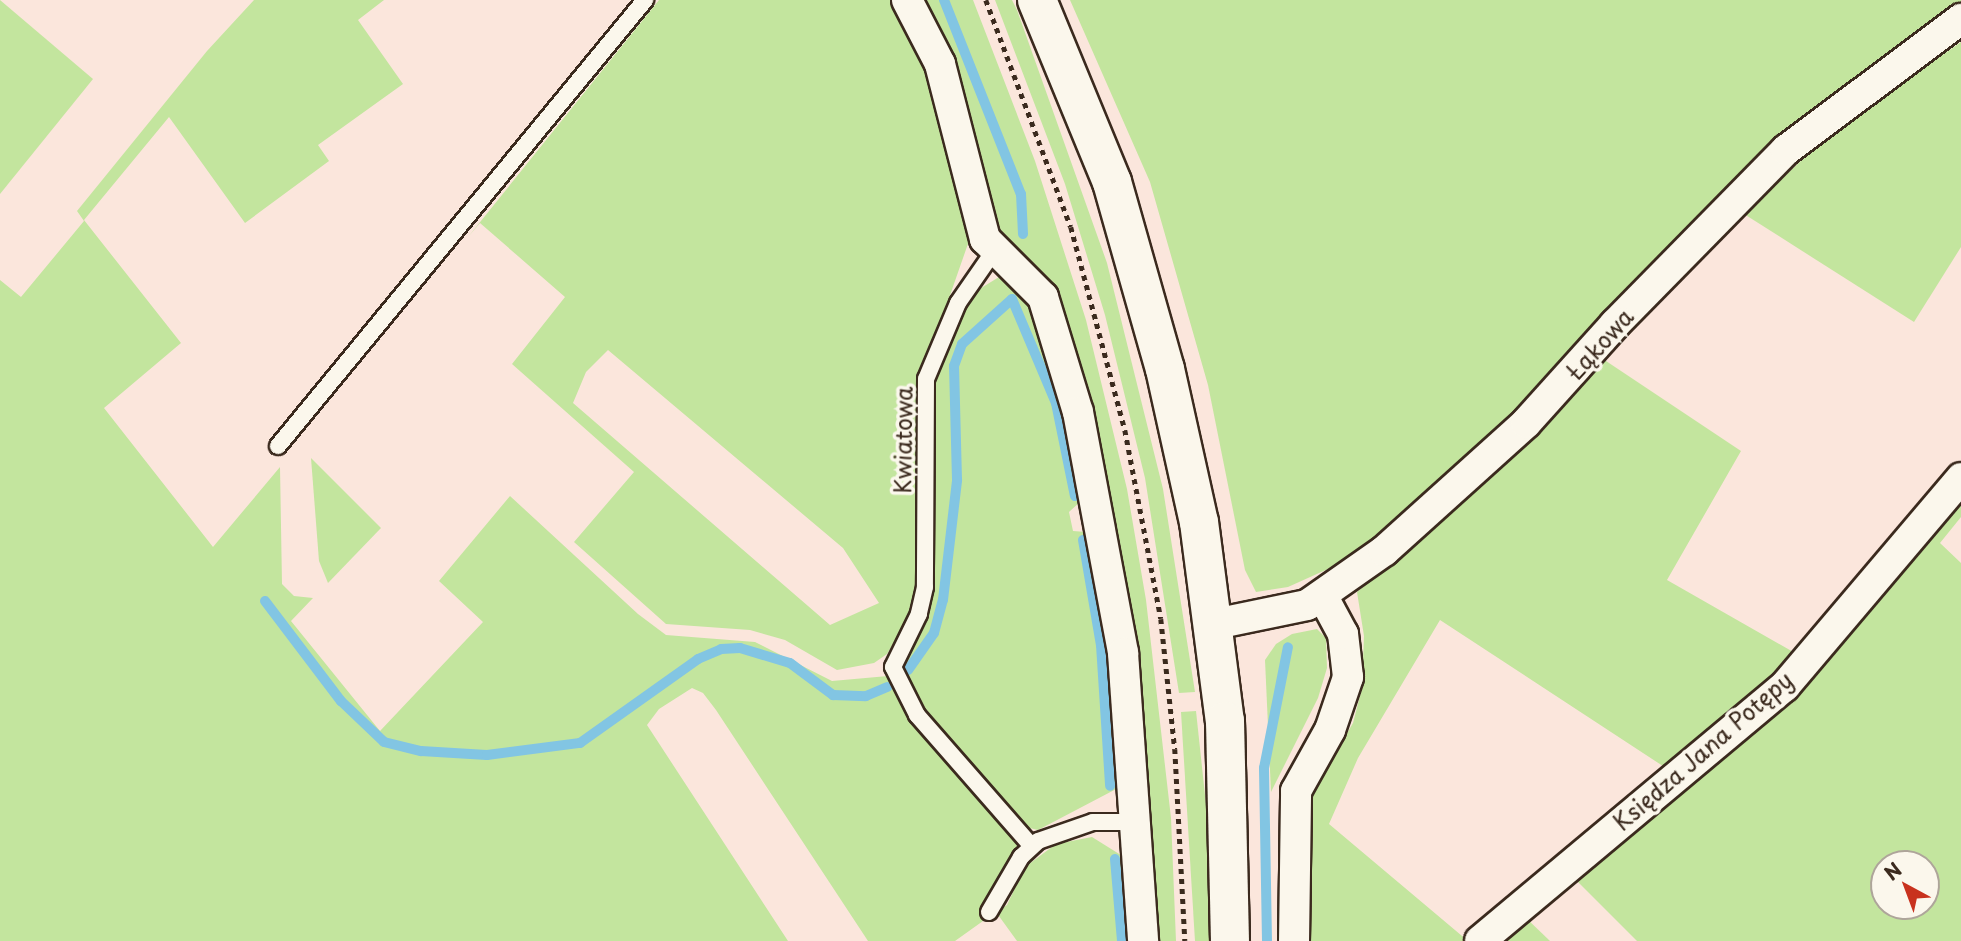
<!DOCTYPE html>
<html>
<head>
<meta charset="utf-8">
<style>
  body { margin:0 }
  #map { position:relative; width:1961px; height:941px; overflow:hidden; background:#fbe6dc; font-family:"Playpen Sans",sans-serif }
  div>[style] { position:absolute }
  .green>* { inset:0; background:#c3e59e }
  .stream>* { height:10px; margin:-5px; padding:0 5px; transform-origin:5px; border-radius:5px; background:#82c5e3 }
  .path>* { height:4.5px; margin-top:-2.25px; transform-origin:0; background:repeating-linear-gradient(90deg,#3b2a1e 0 5px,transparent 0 10px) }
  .roads { filter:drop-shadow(2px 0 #3b2a1e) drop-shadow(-2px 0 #3b2a1e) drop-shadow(0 2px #3b2a1e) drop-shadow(0 -2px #3b2a1e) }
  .service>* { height:16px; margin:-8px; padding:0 8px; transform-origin:8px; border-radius:8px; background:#fbf7ec }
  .minor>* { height:30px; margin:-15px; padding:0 15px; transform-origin:15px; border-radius:15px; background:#fbf7ec }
  .secondary>* { height:38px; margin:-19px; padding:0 19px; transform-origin:19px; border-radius:19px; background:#fbf7ec }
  span { translate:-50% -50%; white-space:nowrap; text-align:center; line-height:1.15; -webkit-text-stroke:7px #fbf7ec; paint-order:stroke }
  .street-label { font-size:23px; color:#3b2a1e }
  .north { position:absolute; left:1870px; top:850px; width:70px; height:70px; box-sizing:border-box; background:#fbf7ec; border:2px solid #aea59a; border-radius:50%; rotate:319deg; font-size:19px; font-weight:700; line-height:28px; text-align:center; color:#3b2a1e }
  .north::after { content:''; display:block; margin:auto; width:24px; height:32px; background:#c8321e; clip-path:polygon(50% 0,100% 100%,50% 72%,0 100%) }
</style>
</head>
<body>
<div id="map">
  <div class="green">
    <div style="clip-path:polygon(0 0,93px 79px,0 194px)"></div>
    <div style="clip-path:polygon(254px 0,384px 0,358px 20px,403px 84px,318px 145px,329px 161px,245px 223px,169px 117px,84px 220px,181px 343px,104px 408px,213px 547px,280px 467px,282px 584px,294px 596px,313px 598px,291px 621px,380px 731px,483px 622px,439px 581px,510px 496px,638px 614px,666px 635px,755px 642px,832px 681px,888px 676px,1019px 844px,983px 921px,955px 941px,868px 941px,716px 710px,703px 693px,692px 688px,659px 709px,647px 725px,788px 941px,0 941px,0 280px,21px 297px,84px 221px,77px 211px,207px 51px)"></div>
    <div style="clip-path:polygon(evenodd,659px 0,894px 0,921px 39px,970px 238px,919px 384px,917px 602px,887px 654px,874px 663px,837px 670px,785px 640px,750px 630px,666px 624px,574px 542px,634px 472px,512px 364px,565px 297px,480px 223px,468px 237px,659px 0,608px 350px,843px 548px,879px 603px,830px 625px,573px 403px,586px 372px,608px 350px)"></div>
    <div style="clip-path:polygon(923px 0,973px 0,1035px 161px,1086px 320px,1127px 489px,1146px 600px,1171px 818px,1176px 941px,1151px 941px,1148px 868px,1049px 284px,1015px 254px,998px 230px,945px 45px)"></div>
    <div style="clip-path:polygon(995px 0,1012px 0,1017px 10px,1107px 263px,1163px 489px,1195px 692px,1179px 693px,1145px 478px,1105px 315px,1065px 184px)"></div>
    <div style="clip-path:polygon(1070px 0,1961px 0,1961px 9px,1570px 363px,1412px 513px,1339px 564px,1288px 587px,1256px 592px,1245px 570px,1208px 385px,1150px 182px)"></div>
    <div style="clip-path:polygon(1961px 42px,1961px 247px,1914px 322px,1744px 214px,1832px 132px)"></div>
    <div style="clip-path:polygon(999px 277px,1005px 277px,1027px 297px,1061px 391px,1081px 501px,1069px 512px,1073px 531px,1086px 532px,1106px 604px,1120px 787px,1038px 830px,1021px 826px,922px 711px,902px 666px,933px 587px,931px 388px,950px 331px,978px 290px)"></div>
    <div style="clip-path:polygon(1603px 359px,1741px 451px,1667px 580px,1802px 657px,1672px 772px,1440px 620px,1358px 758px,1329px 824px,1468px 941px,1307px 941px,1308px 817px,1313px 791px,1353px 723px,1362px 688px,1364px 636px,1357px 592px,1427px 532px)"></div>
    <div style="clip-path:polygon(311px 458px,381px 528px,328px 583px,319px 561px)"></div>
    <div style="clip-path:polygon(evenodd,1961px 488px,1961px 517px,1940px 543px,1961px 563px,1961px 941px,1637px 941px,1570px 874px,1709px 763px,1961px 488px,1884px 864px,1926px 864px,1926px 906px,1884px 906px,1884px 864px)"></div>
    <div style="clip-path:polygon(1317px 629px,1326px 638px,1327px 668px,1318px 698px,1271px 792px,1265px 660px,1276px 644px,1292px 634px)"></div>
    <div style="clip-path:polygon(1196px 711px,1208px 823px,1212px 941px,1195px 941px,1181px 712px)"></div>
    <div style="clip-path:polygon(1092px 837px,1124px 857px,1134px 941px,1017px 941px,996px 912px,1007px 905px,1025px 867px,1056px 844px)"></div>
    <div style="clip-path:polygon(1523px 915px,1550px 941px,1494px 941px)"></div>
  </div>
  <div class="stream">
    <div style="left:944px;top:0;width:209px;rotate:68.4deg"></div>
    <div style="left:1021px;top:194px;width:40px;rotate:87.1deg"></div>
    <div style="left:1083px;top:540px;width:107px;rotate:80.3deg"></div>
    <div style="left:1101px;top:645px;width:141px;rotate:86.3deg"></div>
    <div style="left:265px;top:601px;width:126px;rotate:52.8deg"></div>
    <div style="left:341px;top:701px;width:59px;rotate:43.6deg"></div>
    <div style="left:384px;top:742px;width:38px;rotate:14deg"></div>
    <div style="left:421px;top:751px;width:66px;rotate:3.5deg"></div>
    <div style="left:487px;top:755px;width:94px;rotate:-7.4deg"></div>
    <div style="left:580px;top:743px;width:145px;rotate:-35.4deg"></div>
    <div style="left:698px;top:659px;width:25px;rotate:-23deg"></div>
    <div style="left:721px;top:649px;width:19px;rotate:-3deg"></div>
    <div style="left:740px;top:648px;width:52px;rotate:16.7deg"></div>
    <div style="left:790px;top:663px;width:54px;rotate:36.7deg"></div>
    <div style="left:833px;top:695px;width:33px;rotate:2deg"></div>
    <div style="left:866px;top:696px;width:23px;rotate:-23deg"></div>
    <div style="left:908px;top:670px;width:45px;rotate:-54.9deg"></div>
    <div style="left:934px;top:633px;width:34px;rotate:-75deg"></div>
    <div style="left:943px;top:600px;width:121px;rotate:-83.3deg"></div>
    <div style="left:957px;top:480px;width:114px;rotate:-91.5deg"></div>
    <div style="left:954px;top:366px;width:23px;rotate:-70deg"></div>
    <div style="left:962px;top:344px;width:67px;rotate:-42deg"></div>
    <div style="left:1012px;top:299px;width:113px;rotate:67.1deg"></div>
    <div style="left:1056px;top:403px;width:95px;rotate:78.5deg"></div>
    <div style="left:1115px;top:859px;width:82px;rotate:85.1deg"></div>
    <div style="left:1267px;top:941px;width:173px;rotate:-91deg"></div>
    <div style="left:1264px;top:768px;width:123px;rotate:-78.8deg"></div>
  </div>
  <div class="path">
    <div style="left:986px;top:0;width:242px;rotate:69.5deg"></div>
    <div style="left:1071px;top:227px;width:210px;rotate:75.1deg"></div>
    <div style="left:1125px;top:430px;width:192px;rotate:79.2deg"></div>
    <div style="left:1161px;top:619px;width:131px;rotate:83.9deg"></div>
    <div style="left:1175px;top:749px;width:192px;rotate:87deg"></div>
  </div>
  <div class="roads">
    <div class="service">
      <div style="left:994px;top:251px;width:63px;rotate:124.7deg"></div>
      <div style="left:958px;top:303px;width:82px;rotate:112.8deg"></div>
      <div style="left:926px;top:379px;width:208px;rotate:90.3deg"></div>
      <div style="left:925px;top:587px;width:28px;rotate:103deg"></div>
      <div style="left:919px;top:614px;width:59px;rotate:116.1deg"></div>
      <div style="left:893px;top:667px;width:54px;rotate:63.4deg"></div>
      <div style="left:917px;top:715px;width:173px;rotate:48.8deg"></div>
      <div style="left:278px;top:446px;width:578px;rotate:-50.55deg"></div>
      <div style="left:989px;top:912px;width:64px;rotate:-59.8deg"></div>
      <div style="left:1021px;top:857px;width:23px;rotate:-43deg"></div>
      <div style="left:1038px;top:841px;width:58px;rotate:-19.1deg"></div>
      <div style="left:1093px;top:822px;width:41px"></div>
    </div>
    <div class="minor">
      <div style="left:907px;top:0;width:72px;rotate:62.7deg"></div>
      <div style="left:940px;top:64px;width:181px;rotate:75.6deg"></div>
      <div style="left:985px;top:239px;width:82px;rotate:45deg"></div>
      <div style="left:1043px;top:297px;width:120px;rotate:73.1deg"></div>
      <div style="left:1078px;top:412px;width:245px;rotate:79.4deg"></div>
      <div style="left:1123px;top:653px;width:289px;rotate:86deg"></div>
      <div style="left:1215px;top:624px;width:94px;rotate:-11.7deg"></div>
      <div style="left:1307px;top:605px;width:94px;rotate:-35deg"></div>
      <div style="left:1384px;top:551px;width:191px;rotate:-42deg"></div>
      <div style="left:1526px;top:423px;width:133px;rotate:-48deg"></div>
      <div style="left:1615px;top:324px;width:244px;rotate:-45.5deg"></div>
      <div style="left:1786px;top:150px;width:219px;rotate:-36.8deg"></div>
      <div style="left:1294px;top:941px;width:150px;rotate:-89.2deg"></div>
      <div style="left:1296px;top:791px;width:70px;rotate:-60.9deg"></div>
      <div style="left:1330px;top:730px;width:56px;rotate:-71.2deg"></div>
      <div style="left:1348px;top:677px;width:43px;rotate:-96.6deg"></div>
      <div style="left:1343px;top:634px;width:44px;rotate:-118.3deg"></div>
      <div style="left:1480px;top:941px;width:396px;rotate:-39.9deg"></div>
      <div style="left:1784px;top:687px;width:274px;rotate:-49.7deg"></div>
    </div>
    <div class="secondary">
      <div style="left:1037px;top:0;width:197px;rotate:67.6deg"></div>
      <div style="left:1112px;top:182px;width:194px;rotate:74.2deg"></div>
      <div style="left:1165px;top:369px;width:157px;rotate:77.5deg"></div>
      <div style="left:1199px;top:522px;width:201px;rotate:82.6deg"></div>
      <div style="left:1225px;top:721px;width:220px;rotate:88.7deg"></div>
    </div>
  </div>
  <div class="street-label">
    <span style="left:1600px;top:344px;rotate:-48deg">Łąkowa</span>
    <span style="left:903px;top:440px;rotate:-89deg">Kwiatowa</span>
    <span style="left:1703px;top:751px;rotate:-41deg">Księdza Jana Potępy</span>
  </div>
  <div class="north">N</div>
</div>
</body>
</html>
